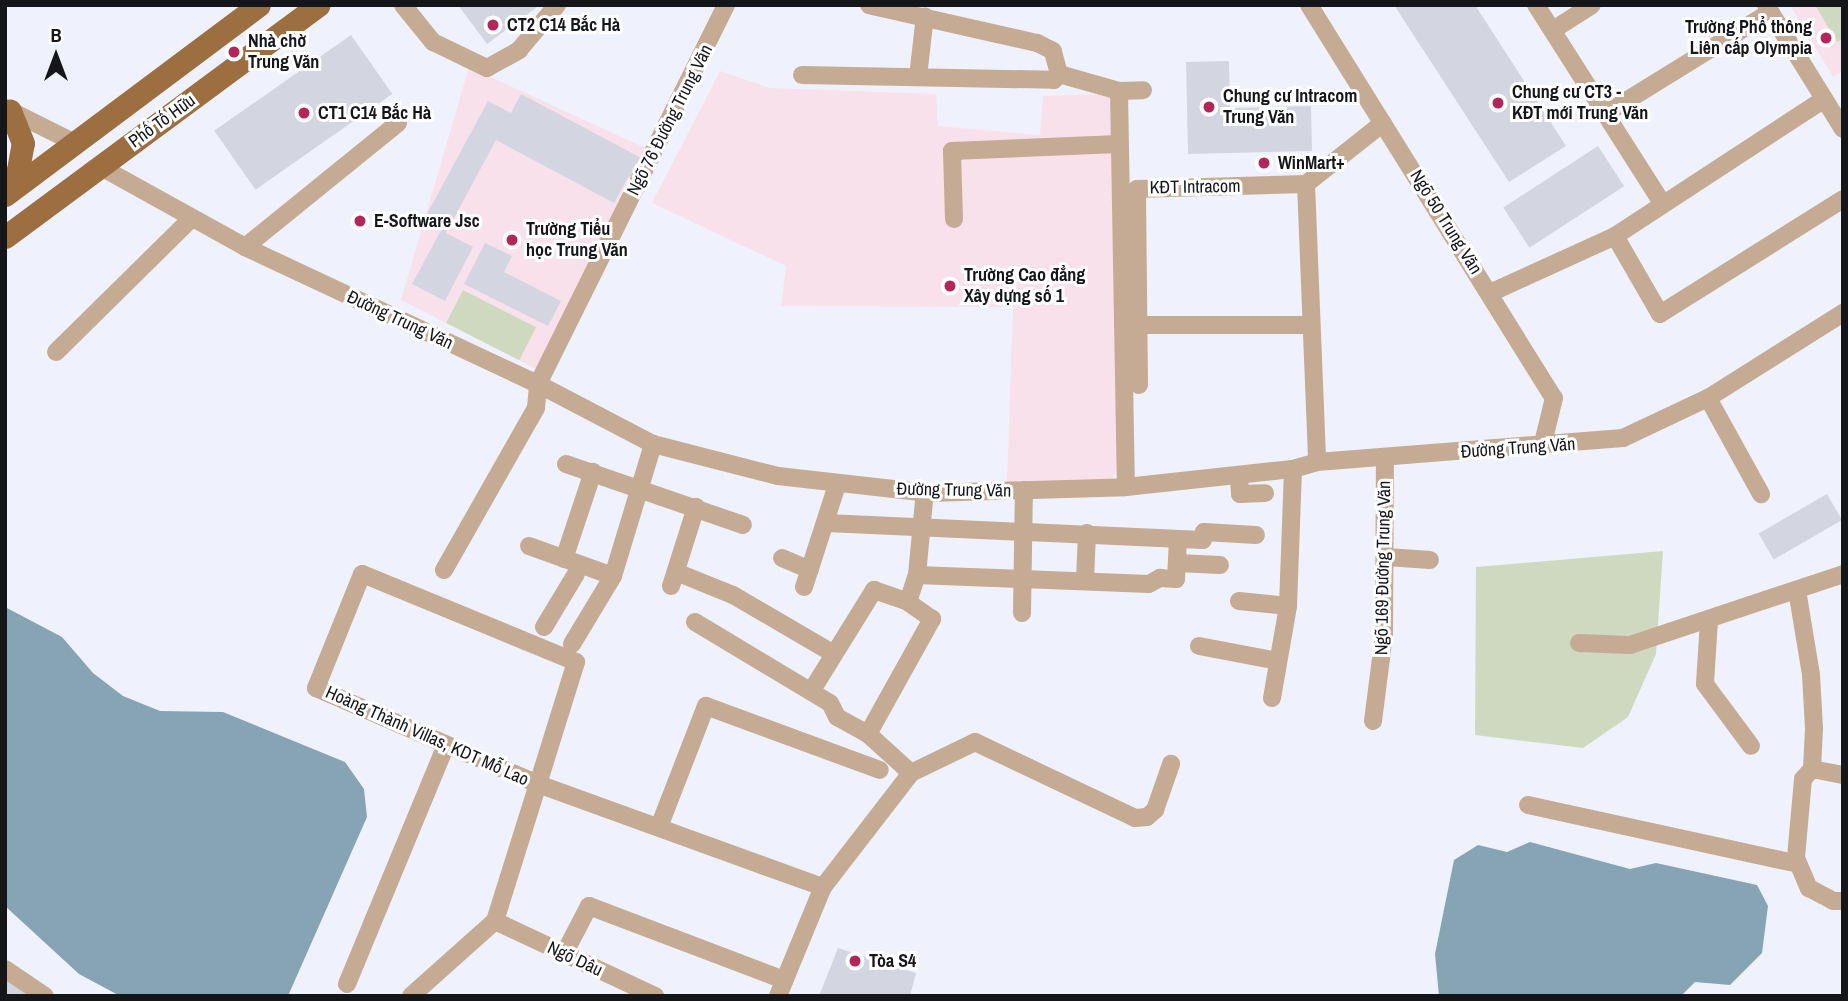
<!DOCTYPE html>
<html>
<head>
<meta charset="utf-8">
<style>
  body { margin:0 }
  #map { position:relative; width:1848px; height:1001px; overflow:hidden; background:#eff2fc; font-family:"Archivo Narrow",sans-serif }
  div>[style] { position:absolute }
  .education>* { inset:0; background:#f9e1eb }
  .green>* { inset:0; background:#cfd9c0; transform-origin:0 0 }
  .water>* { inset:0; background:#86a4b4 }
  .building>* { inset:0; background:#d3d6e0; transform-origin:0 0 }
  .minor>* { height:18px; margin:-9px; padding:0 9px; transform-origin:9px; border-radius:9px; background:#c5ab93 }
  .major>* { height:23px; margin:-11.5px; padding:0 11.5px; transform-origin:11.5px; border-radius:11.5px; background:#9c6e40 }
  .dots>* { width:19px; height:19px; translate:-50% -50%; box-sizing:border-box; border:4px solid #fff; border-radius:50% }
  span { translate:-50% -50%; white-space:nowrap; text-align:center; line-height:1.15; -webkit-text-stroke:6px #fff; paint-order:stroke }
  .poi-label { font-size:18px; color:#15161a; font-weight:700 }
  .left { translate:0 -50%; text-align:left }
  .right { translate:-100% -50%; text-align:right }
  .street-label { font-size:18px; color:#15161a }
  .frame { position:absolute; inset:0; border:7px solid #15161a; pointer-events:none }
  .north { position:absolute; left:21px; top:21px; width:70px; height:70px; -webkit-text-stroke:5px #fff; paint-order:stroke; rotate:0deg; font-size:19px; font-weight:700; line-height:28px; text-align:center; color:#15161a }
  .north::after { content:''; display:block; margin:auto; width:24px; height:32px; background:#15161a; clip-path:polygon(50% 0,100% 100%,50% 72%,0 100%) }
</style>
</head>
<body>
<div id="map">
  <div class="education">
    <div style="clip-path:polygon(1790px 5px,1843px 5px,1843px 71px,1833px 77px)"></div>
    <div style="clip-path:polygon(469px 67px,652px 151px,540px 371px,401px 300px)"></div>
    <div style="clip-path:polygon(720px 71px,770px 88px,936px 94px,938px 126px,1040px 135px,1043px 96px,1110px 94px,1121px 465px,1108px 484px,1007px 484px,1013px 307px,781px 306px,786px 266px,652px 203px)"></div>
  </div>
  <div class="green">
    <div style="clip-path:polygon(1815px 5px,1843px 5px,1843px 39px,1837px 42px)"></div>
    <div style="left:463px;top:290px;width:82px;height:37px;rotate:27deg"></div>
    <div style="clip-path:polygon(1663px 551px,1656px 654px,1628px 717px,1583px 748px,1475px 735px,1476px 567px)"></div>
  </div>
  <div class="water">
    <div style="clip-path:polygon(5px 607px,62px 637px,93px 673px,123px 696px,160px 711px,223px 712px,345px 762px,364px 789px,367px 817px,288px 996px,120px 996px,79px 974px,5px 906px)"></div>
    <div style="clip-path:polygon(1530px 842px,1630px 869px,1656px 863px,1757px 885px,1768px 906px,1762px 953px,1730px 985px,1695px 982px,1681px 996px,1439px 996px,1435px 954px,1454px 860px,1478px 845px,1507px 852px)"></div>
  </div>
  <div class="building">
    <div style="clip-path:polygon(458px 5px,540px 5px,487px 44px)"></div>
    <div style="clip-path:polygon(1394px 5px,1475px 5px,1566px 146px,1509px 182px)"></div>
    <div style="left:351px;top:35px;width:72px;height:167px;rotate:55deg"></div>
    <div style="clip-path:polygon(1229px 61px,1230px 108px,1311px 106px,1312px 151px,1188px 154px,1186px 62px)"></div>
    <div style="clip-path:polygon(521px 94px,647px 161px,637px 180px,629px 176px,614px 203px,496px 140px,446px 233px,473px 247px,445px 301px,412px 284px,445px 223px,427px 214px,488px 101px,511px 113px)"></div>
    <div style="left:1598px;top:146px;width:48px;height:113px;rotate:57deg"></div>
    <div style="clip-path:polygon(485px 243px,512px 256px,504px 272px,561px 301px,548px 326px,464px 284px)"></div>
    <div style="left:1827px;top:494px;width:30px;height:79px;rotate:60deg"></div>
    <div style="clip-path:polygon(838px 948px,916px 973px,910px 996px,819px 996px)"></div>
    <div style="clip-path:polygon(5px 980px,30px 996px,5px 996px)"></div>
  </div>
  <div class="minor">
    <div style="left:403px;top:5px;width:48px;rotate:51deg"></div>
    <div style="left:433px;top:42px;width:60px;rotate:25.7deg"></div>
    <div style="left:487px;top:68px;width:37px;rotate:-29deg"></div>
    <div style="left:519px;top:50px;width:59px;rotate:-49.8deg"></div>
    <div style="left:1309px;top:5px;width:463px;rotate:58.1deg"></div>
    <div style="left:1554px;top:398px;width:50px;rotate:103.8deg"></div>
    <div style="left:1536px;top:5px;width:236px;rotate:57.5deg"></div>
    <div style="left:1766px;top:5px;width:146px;rotate:58.2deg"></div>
    <div style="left:1553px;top:30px;width:46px;rotate:-32.7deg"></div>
    <div style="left:1059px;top:74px;width:62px;rotate:15.8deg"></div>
    <div style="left:1119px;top:91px;width:396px;rotate:89deg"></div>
    <div style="left:802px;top:75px;width:252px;rotate:1.1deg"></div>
    <div style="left:1054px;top:80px;width:8px;rotate:-50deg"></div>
    <div style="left:1059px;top:74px;width:24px;rotate:-105deg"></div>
    <div style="left:1053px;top:51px;width:18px;rotate:-153deg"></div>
    <div style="left:1037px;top:43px;width:172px;rotate:-167.3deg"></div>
    <div style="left:918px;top:77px;width:61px;rotate:-83.5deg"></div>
    <div style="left:1119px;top:91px;width:24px;rotate:-2deg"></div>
    <div style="left:5px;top:108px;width:76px;rotate:26.6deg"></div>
    <div style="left:1605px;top:114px;width:194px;rotate:-31.7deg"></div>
    <div style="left:99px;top:166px;width:167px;rotate:29deg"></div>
    <div style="left:245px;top:247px;width:323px;rotate:25.1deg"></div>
    <div style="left:538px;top:384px;width:130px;rotate:27.6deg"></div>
    <div style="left:653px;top:444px;width:129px;rotate:14.4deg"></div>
    <div style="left:778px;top:476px;width:152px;rotate:6.4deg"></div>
    <div style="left:929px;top:493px;width:197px;rotate:-1.7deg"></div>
    <div style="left:1126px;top:487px;width:168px;rotate:-6.2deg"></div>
    <div style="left:1293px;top:469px;width:25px;rotate:-16deg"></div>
    <div style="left:1317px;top:462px;width:307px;rotate:-4.5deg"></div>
    <div style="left:1623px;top:438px;width:94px;rotate:-25.2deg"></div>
    <div style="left:1708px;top:398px;width:160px;rotate:-32.2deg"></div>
    <div style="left:1306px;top:184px;width:278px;rotate:87.7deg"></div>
    <div style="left:954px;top:219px;width:68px;rotate:-91.7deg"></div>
    <div style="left:952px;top:151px;width:166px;rotate:-2.4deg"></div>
    <div style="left:1615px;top:236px;width:90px;rotate:60deg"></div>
    <div style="left:1660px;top:314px;width:216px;rotate:-32.1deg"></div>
    <div style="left:245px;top:247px;width:197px;rotate:-39deg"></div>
    <div style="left:1490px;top:293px;width:137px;rotate:-24.5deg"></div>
    <div style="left:1615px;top:236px;width:250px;rotate:-33.2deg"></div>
    <div style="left:1139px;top:325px;width:172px"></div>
    <div style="left:56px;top:352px;width:191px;rotate:-44.6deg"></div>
    <div style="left:1139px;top:385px;width:196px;rotate:-90.6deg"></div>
    <div style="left:1137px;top:189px;width:169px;rotate:-1.7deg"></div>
    <div style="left:1306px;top:184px;width:98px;rotate:-38.4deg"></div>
    <div style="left:1708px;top:398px;width:110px;rotate:61.1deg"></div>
    <div style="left:566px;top:464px;width:187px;rotate:19deg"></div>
    <div style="left:1239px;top:476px;width:18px;rotate:87deg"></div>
    <div style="left:1240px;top:494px;width:25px;rotate:-2deg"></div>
    <div style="left:827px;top:523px;width:376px;rotate:2.6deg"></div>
    <div style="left:1203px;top:540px;width:8px;rotate:-83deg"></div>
    <div style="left:1204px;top:532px;width:52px;rotate:3.3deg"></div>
    <div style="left:529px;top:546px;width:89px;rotate:19.7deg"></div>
    <div style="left:613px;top:576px;width:138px;rotate:-73.1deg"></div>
    <div style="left:1387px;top:557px;width:43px;rotate:4deg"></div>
    <div style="left:782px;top:558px;width:30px;rotate:23deg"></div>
    <div style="left:564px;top:559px;width:92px;rotate:-71.6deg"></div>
    <div style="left:1177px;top:563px;width:43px;rotate:2.7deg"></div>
    <div style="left:444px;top:570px;width:186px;rotate:-60.4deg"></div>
    <div style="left:536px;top:408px;width:24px;rotate:-85deg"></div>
    <div style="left:538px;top:384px;width:423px;rotate:-63.6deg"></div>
    <div style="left:676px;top:572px;width:61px;rotate:22deg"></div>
    <div style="left:733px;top:595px;width:117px;rotate:30.3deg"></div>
    <div style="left:917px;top:575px;width:232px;rotate:2.2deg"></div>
    <div style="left:1149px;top:584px;width:13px;rotate:-29deg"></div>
    <div style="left:1160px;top:578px;width:16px;rotate:4deg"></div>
    <div style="left:1176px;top:579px;width:40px;rotate:-87.1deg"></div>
    <div style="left:1085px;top:580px;width:47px;rotate:-87.6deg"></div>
    <div style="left:671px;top:586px;width:83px;rotate:-72.4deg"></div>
    <div style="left:804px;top:587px;width:107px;rotate:-72.1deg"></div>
    <div style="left:1797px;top:590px;width:86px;rotate:80.6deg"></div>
    <div style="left:1811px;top:675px;width:54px;rotate:86.8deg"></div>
    <div style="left:1814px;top:729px;width:40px;rotate:92.9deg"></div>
    <div style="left:1812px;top:769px;width:13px;rotate:132deg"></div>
    <div style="left:1803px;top:779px;width:79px;rotate:95.1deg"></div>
    <div style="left:1796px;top:858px;width:33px;rotate:67deg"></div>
    <div style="left:1809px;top:888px;width:27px;rotate:28deg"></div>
    <div style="left:1833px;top:901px;width:10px"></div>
    <div style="left:1239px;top:601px;width:49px;rotate:5.8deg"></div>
    <div style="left:1022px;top:613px;width:123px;rotate:-89.1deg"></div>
    <div style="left:1709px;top:620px;width:64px;rotate:93.6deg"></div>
    <div style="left:1705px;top:684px;width:77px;rotate:53.4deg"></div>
    <div style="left:695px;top:622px;width:157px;rotate:31deg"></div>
    <div style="left:830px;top:703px;width:16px;rotate:63deg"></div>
    <div style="left:837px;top:717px;width:35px;rotate:29deg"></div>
    <div style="left:868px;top:734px;width:58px;rotate:42.2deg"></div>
    <div style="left:544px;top:627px;width:62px;rotate:-58.9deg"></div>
    <div style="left:1579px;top:643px;width:51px;rotate:2.2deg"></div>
    <div style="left:1630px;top:645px;width:225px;rotate:-18.4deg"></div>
    <div style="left:572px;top:644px;width:79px;rotate:-58.9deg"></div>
    <div style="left:1199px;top:646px;width:80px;rotate:10.8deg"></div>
    <div style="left:812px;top:690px;width:118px;rotate:-58.2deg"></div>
    <div style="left:874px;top:590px;width:36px;rotate:19deg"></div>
    <div style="left:1272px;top:698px;width:93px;rotate:-80.1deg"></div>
    <div style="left:1288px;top:606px;width:137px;rotate:-87.9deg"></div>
    <div style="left:1373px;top:721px;width:87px;rotate:-82.7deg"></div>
    <div style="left:1384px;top:635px;width:178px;rotate:-89.7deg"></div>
    <div style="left:868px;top:734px;width:132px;rotate:-60.9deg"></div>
    <div style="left:932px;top:619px;width:29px;rotate:-145deg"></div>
    <div style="left:908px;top:602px;width:28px;rotate:-72deg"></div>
    <div style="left:917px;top:575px;width:84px;rotate:-84.6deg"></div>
    <div style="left:1812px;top:769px;width:32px;rotate:11deg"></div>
    <div style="left:1528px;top:805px;width:276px;rotate:12.3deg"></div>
    <div style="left:659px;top:827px;width:130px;rotate:-68.8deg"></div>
    <div style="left:706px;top:706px;width:185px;rotate:20.2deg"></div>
    <div style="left:495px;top:921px;width:144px;rotate:-72.6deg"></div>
    <div style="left:538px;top:784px;width:128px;rotate:-72.7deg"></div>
    <div style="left:576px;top:662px;width:231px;rotate:-157.6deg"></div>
    <div style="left:362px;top:574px;width:123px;rotate:112deg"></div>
    <div style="left:316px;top:688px;width:242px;rotate:23.4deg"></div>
    <div style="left:538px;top:784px;width:303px;rotate:19.9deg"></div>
    <div style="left:495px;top:921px;width:177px;rotate:25.1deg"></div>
    <div style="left:564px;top:954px;width:54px;rotate:-62.5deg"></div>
    <div style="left:589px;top:906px;width:209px;rotate:20.8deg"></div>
    <div style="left:5px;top:969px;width:48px;rotate:34deg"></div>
    <div style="left:347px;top:984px;width:256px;rotate:-67.5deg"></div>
    <div style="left:411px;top:996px;width:113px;rotate:-41.8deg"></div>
    <div style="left:778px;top:996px;width:118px;rotate:-67.6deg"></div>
    <div style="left:823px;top:887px;width:144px;rotate:-52.3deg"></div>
    <div style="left:911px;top:773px;width:71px;rotate:-25.8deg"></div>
    <div style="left:975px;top:742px;width:177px;rotate:25.4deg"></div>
    <div style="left:1135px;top:818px;width:12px;rotate:-5deg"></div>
    <div style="left:1147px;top:817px;width:11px;rotate:-41deg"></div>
    <div style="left:1155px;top:810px;width:49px;rotate:-70.8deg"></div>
  </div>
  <div class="major">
    <div style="left:6px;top:192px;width:25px;rotate:-61deg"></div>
    <div style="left:18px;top:170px;width:27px;rotate:-80deg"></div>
    <div style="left:23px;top:143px;width:35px;rotate:-112deg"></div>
    <div style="left:5px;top:195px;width:317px;rotate:-36.8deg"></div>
    <div style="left:5px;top:237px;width:390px;rotate:-36.5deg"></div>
  </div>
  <div class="dots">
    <div style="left:493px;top:25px;background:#b4265a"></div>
    <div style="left:1826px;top:38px;background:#b4265a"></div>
    <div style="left:234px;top:52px;background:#b4265a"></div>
    <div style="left:1498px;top:103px;background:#b4265a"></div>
    <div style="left:1209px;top:107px;background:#b4265a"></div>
    <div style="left:304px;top:113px;background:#b4265a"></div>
    <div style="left:1264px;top:163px;background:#b4265a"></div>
    <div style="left:360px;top:221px;background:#b4265a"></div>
    <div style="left:512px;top:240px;background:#b4265a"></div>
    <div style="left:950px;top:286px;background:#b4265a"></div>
    <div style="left:855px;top:961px;background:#b4265a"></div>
  </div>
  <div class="poi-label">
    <span class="left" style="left:507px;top:25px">CT2 C14 Bắc Hà</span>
    <span class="right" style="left:1812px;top:38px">Trường Phổ thông<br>Liên cấp Olympia</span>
    <span class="left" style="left:248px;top:52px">Nhà chờ<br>Trung Văn</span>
    <span class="left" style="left:1512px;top:103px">Chung cư CT3 -<br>KĐT mới Trung Văn</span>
    <span class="left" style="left:1223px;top:107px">Chung cư Intracom<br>Trung Văn</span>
    <span class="left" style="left:318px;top:113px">CT1 C14 Bắc Hà</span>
    <span class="left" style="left:1278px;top:163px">WinMart+</span>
    <span class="left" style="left:374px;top:221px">E-Software Jsc</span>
    <span class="left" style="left:526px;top:240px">Trường Tiểu<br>học Trung Văn</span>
    <span class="left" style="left:964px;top:286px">Trường Cao đẳng<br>Xây dựng số 1</span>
    <span class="left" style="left:869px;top:961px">Tòa S4</span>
  </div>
  <div class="street-label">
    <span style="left:670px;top:120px;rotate:-63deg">Ngõ 76 Đường Trung Văn</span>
    <span style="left:162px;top:121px;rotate:-36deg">Phố Tố Hữu</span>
    <span style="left:1195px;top:187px;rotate:-1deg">KĐT Intracom</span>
    <span style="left:1446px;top:222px;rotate:58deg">Ngõ 50 Trung Văn</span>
    <span style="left:400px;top:320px;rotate:25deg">Đường Trung Văn</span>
    <span style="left:1518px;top:448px;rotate:-4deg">Đường Trung Văn</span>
    <span style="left:954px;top:490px;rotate:1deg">Đường Trung Văn</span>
    <span style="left:1383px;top:568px;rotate:-89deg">Ngõ 169 Đường Trung Văn</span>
    <span style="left:427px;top:736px;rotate:24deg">Hoàng Thành Villas, KDT Mỗ Lao</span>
    <span style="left:575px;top:959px;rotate:25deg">Ngõ Dâu</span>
  </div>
  <div class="frame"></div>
  <div class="north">B</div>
</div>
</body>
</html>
